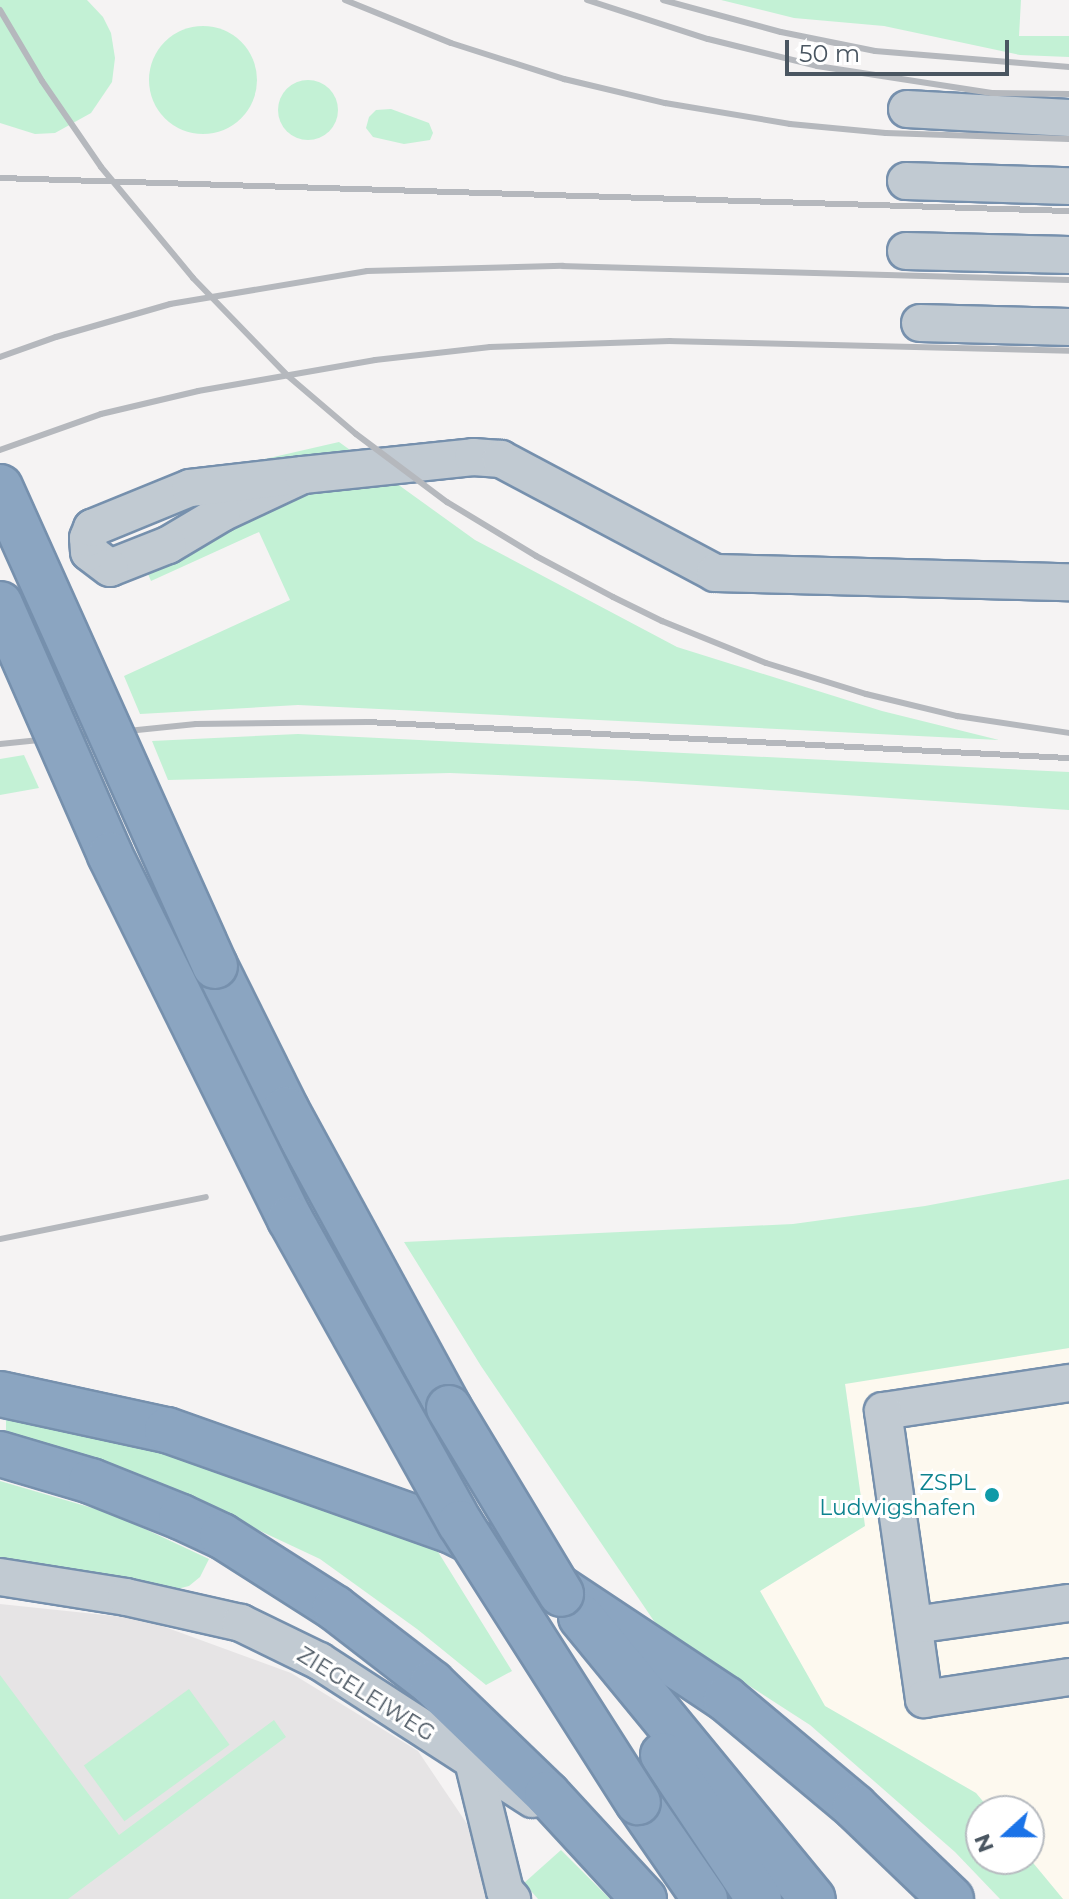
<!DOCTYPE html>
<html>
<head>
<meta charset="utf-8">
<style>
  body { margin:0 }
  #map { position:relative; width:1069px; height:1899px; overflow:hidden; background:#f5f3f3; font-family:Montserrat,sans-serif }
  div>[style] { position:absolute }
  .commercial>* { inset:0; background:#fdf9ef }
  .education>* { inset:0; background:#e6e4e5 }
  .green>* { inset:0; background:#c3f1d5; transform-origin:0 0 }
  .round { border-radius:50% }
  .roads { filter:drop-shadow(2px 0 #7690ad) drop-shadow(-2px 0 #7690ad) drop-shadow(0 2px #7690ad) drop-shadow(0 -2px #7690ad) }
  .minor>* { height:36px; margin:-18px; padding:0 18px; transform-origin:18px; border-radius:18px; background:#c1cad2 }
  .highway>* { height:44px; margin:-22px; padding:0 22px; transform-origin:22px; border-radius:22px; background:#8ba5c1 }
  .rail>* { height:6px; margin:-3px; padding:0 3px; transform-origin:3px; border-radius:3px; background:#b5b8bd }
  .bridges { filter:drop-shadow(2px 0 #7690ad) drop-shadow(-2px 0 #7690ad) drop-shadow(0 2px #7690ad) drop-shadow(0 -2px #7690ad) }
  .highway-bridge>* { height:44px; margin:-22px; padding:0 22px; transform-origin:22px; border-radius:22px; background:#8ba5c1 }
  .dots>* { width:22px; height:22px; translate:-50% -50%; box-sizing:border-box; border:4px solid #fff; border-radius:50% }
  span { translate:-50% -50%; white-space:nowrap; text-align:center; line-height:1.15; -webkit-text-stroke:6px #fff; paint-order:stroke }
  .culture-label { font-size:22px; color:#0d838f }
  .right { translate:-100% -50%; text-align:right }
  .street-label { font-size:22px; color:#4a5661 }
  .north { position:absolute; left:965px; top:1795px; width:80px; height:80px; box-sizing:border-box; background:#fff; border:2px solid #b7bbc0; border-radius:50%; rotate:249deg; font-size:22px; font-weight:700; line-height:32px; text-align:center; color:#4a5661 }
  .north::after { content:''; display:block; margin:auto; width:28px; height:36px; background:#1a73e8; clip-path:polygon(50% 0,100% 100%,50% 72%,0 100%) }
  .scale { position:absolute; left:785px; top:40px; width:224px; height:36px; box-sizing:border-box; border:4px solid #4a5661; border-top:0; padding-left:10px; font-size:24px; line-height:28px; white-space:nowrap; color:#4a5661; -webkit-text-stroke:6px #fff; paint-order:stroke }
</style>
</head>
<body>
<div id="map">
  <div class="commercial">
    <div style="clip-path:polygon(1069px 1348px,1069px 1899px,1063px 1899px,1029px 1858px,1029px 1811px,991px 1811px,976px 1793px,825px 1706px,760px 1591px,865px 1526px,845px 1383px)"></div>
  </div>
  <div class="education">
    <div style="clip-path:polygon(0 1604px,143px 1619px,291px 1673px,418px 1751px,492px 1861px,488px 1899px,0 1899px)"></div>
  </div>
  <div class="green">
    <div style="clip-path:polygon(0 0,87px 0,103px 17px,111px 33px,115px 58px,112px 82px,91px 113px,55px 133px,35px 134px,0 123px)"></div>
    <div style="clip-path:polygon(721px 0,1021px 0,1019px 36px,1069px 36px,1069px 57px,1020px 55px,884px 26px,794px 18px)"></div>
    <div class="round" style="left:149px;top:26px;width:108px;height:108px"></div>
    <div class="round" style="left:278px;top:80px;width:60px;height:60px"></div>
    <div style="clip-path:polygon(391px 109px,429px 123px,433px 133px,430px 140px,404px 144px,373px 137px,366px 128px,369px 117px,376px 110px)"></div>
    <div style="clip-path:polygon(339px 442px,475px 540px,677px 647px,882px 711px,999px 740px,298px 705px,140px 714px,124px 676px,290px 600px,259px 532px,151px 581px,145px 567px,234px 466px)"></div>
    <div style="clip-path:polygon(298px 734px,1069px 772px,1069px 810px,637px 781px,450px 773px,168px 780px,152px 741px)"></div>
    <div style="clip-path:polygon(24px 755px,39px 788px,0 795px,0 759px)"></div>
    <div style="clip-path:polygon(1069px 1179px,1069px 1348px,845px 1384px,865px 1526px,760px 1591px,825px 1706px,976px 1793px,991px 1811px,981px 1811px,981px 1859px,1029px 1858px,1063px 1899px,1000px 1899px,955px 1852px,810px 1725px,658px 1627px,481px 1366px,404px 1242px,793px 1224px,925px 1206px)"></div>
    <div style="clip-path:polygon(6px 1417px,158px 1450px,435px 1547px,512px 1671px,486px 1685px,417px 1629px,320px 1559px,233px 1518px,6px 1436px)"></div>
    <div style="clip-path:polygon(0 1481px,113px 1514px,209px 1559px,200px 1577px,189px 1586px,177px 1589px,0 1566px)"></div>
    <div style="clip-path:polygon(0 1675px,119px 1835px,274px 1720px,286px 1737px,68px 1899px,0 1899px)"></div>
    <div style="left:189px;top:1689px;width:69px;height:130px;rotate:54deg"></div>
    <div style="clip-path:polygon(561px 1850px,610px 1899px,538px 1899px,524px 1883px)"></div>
  </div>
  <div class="roads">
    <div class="minor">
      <div style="left:907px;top:109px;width:162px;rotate:3.2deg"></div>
      <div style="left:906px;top:181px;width:163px;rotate:1.8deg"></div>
      <div style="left:906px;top:251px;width:163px;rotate:1.4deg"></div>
      <div style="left:920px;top:323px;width:149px;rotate:1.5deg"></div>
      <div style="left:303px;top:475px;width:89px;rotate:154.9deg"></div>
      <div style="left:222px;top:513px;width:63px;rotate:149.3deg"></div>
      <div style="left:168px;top:545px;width:62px;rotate:158.4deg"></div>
      <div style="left:110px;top:568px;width:26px;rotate:-143deg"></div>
      <div style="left:89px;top:552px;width:14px;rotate:-94deg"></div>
      <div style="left:88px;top:538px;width:11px;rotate:-68deg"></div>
      <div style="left:92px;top:528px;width:106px;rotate:-22.2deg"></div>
      <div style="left:190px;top:488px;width:114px;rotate:-6.6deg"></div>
      <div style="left:303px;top:475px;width:171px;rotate:-6deg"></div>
      <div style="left:473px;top:457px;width:28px;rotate:4deg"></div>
      <div style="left:501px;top:459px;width:242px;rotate:28deg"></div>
      <div style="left:715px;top:573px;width:354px;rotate:1.5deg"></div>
      <div style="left:1069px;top:1383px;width:188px;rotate:171.4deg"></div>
      <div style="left:883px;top:1411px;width:291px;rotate:81.9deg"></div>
      <div style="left:924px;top:1699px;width:147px;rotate:-8.6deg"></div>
      <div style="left:0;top:1577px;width:128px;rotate:9deg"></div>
      <div style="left:126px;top:1597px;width:118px;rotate:12.7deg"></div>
      <div style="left:241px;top:1623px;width:87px;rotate:26deg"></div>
      <div style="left:319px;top:1661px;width:254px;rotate:32.9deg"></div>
      <div style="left:914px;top:1625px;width:157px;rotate:-8.1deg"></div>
      <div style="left:473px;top:1761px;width:134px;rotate:76.2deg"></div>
      <div style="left:505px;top:1891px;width:11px;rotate:49deg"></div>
    </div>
    <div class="highway">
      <div style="left:215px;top:966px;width:160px;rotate:63.6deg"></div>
      <div style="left:286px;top:1109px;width:341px;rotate:61.4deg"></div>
      <div style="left:0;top:1394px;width:171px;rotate:12.2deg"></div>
      <div style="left:167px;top:1430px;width:300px;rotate:19.5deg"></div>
      <div style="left:450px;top:1530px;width:56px;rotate:26.6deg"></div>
      <div style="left:500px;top:1555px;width:60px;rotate:28.7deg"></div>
      <div style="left:553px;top:1584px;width:208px;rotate:33.6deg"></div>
      <div style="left:726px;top:1699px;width:168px;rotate:39.9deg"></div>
      <div style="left:855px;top:1807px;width:133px;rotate:43.8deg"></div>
      <div style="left:0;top:1454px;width:95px;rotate:16.5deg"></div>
      <div style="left:91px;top:1481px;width:97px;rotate:21.8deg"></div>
      <div style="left:181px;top:1517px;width:45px;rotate:24.9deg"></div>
      <div style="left:222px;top:1536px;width:134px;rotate:32.5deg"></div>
      <div style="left:335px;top:1608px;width:123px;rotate:37.7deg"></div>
      <div style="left:432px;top:1683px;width:160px;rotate:44deg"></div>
      <div style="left:547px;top:1794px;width:143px;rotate:47.3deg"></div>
      <div style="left:581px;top:1617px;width:365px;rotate:50.6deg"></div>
      <div style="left:663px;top:1755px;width:173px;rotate:56.3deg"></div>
      <div style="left:638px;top:1802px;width:118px;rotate:55.4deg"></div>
    </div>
  </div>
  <div class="rail">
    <div style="left:345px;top:0;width:114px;rotate:22.1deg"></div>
    <div style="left:451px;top:43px;width:119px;rotate:17.7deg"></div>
    <div style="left:564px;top:79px;width:104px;rotate:13.4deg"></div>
    <div style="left:665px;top:103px;width:127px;rotate:9.5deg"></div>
    <div style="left:790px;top:124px;width:96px;rotate:5.4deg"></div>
    <div style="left:886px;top:133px;width:183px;rotate:1.9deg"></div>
    <div style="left:587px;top:0;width:127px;rotate:17.9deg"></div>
    <div style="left:708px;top:39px;width:112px;rotate:13.9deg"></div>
    <div style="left:817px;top:66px;width:177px;rotate:8.8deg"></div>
    <div style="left:992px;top:93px;width:77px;rotate:0.7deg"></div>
    <div style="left:663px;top:0;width:122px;rotate:15.2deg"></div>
    <div style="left:781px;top:32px;width:96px;rotate:11.4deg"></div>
    <div style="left:875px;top:51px;width:195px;rotate:4.7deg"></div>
    <div style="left:0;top:10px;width:82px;rotate:59.4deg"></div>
    <div style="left:42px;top:81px;width:104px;rotate:55.5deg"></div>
    <div style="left:101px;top:167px;width:144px;rotate:50.3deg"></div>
    <div style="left:193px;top:278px;width:136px;rotate:45.9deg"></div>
    <div style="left:288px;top:376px;width:89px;rotate:40.5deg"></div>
    <div style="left:356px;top:434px;width:114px;rotate:36.8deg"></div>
    <div style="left:447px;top:502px;width:104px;rotate:31.2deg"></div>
    <div style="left:536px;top:556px;width:87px;rotate:28deg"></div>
    <div style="left:613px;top:597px;width:55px;rotate:26.1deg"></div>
    <div style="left:662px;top:621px;width:112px;rotate:22deg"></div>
    <div style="left:766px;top:663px;width:105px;rotate:17.2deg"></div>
    <div style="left:866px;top:694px;width:94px;rotate:13.6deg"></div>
    <div style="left:957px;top:716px;width:113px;rotate:8.6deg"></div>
    <div style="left:0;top:178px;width:1070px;rotate:1.77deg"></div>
    <div style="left:0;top:357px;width:59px;rotate:-19.7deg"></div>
    <div style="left:56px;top:337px;width:119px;rotate:-16.1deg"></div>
    <div style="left:170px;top:304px;width:200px;rotate:-9.5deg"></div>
    <div style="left:367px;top:271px;width:196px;rotate:-1.5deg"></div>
    <div style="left:563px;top:266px;width:506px;rotate:1.58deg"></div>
    <div style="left:0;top:450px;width:107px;rotate:-19.6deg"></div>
    <div style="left:101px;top:414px;width:100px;rotate:-13.3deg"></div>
    <div style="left:198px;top:391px;width:180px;rotate:-9.9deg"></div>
    <div style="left:375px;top:360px;width:116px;rotate:-6.4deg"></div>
    <div style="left:490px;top:347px;width:180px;rotate:-1.9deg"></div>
    <div style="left:670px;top:341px;width:399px;rotate:1.4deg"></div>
    <div style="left:0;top:744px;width:197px;rotate:-5.8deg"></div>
    <div style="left:196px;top:724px;width:171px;rotate:-0.7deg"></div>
    <div style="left:367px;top:722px;width:703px;rotate:2.94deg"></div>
    <div style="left:0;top:1239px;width:210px;rotate:-11.5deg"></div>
  </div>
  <div class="bridges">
    <div class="highway-bridge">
      <div style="left:0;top:487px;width:525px;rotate:65.83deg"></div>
      <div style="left:0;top:604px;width:274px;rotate:66.3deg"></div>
      <div style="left:110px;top:855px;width:406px;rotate:63.7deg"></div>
      <div style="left:290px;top:1219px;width:348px;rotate:60.8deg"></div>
      <div style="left:460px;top:1523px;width:331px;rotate:57.5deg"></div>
      <div style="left:449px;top:1408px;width:217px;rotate:58.9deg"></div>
    </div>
  </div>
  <div class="dots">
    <div style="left:992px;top:1495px;background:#0f9aa8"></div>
  </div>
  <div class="culture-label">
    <span class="right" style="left:976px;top:1495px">ZSPL<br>Ludwigshafen</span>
  </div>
  <div class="street-label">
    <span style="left:366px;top:1694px;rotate:32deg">ZIEGELEIWEG</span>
  </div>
  <div class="north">N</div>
  <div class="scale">50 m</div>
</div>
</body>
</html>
